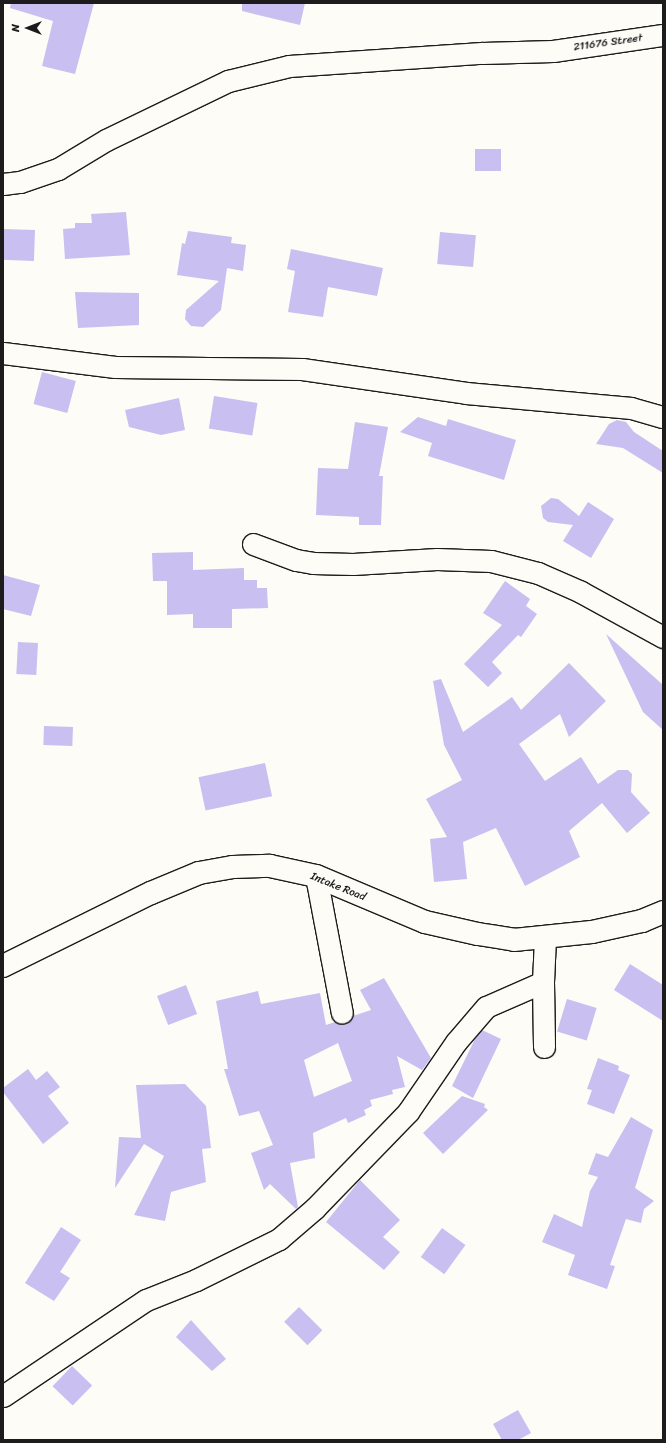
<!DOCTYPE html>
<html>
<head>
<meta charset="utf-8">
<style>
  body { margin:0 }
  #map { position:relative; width:666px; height:1443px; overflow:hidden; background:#fdfcf7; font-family:Sriracha,sans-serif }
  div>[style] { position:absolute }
  .building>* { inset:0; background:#c9bff1; transform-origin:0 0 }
  .roads { filter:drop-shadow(1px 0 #1c1c1c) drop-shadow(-1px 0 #1c1c1c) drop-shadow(0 1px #1c1c1c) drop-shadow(0 -1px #1c1c1c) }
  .street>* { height:21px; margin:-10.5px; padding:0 10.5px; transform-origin:10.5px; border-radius:10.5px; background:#fdfcf7 }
  .secondary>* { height:22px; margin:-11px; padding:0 11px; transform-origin:11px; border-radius:11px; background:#fdfcf7 }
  span { translate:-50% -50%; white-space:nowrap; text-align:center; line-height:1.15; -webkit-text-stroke:3.5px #fdfcf7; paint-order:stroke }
  .street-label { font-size:11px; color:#1c1c1c }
  .frame { position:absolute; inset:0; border:4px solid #1c1c1c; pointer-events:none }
  .north { position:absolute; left:8px; top:8px; width:40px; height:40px; -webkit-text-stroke:3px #fdfcf7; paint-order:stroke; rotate:270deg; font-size:11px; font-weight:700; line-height:16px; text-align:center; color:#1c1c1c }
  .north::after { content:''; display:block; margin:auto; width:14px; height:18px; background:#1c1c1c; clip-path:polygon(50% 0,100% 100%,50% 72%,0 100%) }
</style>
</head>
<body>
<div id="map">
  <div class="building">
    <div style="clip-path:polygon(11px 3px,94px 3px,75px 74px,42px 66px,53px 21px,10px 8px)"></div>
    <div style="clip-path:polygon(242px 3px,305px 3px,300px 25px,242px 11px)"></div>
    <div style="left:501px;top:149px;width:22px;height:26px;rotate:90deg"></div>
    <div style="clip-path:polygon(126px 212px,130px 255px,65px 259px,63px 229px,75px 228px,75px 223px,92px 223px,91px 214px)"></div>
    <div style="left:35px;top:230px;width:31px;height:32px;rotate:92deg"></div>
    <div style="clip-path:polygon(188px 231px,232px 237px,231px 243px,246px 245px,243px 271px,227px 268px,221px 310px,203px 327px,191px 326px,185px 319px,186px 310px,219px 281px,177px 275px,182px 243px,185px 244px)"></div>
    <div style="left:440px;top:232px;width:36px;height:32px;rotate:5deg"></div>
    <div style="clip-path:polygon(291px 249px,383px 268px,377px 296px,328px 287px,323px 317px,288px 312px,295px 271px,287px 269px)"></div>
    <div style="clip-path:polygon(75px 292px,139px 293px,139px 325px,78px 328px)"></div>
    <div style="left:42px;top:372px;width:35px;height:33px;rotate:15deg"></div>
    <div style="left:214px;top:396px;width:44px;height:33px;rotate:9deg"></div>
    <div style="clip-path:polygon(179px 398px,185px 430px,161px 435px,129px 427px,125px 410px)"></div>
    <div style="clip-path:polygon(418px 417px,446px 426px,448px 419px,516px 440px,504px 480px,428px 456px,432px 443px,400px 432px)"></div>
    <div style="clip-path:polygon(617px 420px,626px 422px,634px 432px,663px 451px,663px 473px,623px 448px,596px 444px,609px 424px)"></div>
    <div style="clip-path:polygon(355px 422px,388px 427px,379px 476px,383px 476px,381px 525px,359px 525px,359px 517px,316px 515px,318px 468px,348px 469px)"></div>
    <div style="clip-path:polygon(551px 498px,558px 499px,579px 516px,588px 502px,614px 519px,591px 558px,563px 541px,573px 525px,548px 522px,543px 518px,541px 506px)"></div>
    <div style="clip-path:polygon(193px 552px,193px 570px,244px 568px,244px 580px,257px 580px,257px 588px,267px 588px,268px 608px,232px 609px,232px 628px,193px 628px,193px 614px,167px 615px,167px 581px,153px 581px,152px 553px)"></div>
    <div style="clip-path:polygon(3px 575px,40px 585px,31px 616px,3px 609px)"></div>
    <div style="clip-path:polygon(505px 581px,530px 599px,526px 606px,537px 614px,521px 637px,518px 635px,492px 662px,502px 673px,488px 687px,464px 664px,502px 625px,483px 613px)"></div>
    <div style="clip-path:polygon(606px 634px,663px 685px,663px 730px,643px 712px)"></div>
    <div style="left:18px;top:642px;width:20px;height:32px;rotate:3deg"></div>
    <div style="clip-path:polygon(569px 663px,606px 701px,569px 737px,560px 714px,519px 744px,545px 781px,581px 757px,598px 784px,618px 770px,628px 770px,632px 774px,631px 792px,650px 813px,627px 833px,602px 803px,569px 831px,580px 857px,525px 886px,496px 828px,463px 842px,467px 879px,434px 882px,430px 839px,447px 837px,426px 799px,462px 780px,444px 745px,433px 681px,441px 679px,463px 732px,512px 697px,521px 710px)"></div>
    <div style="left:44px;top:726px;width:29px;height:19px;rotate:2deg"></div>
    <div style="left:265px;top:763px;width:34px;height:68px;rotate:78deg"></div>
    <div style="clip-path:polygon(630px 964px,663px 985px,663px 1021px,614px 990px)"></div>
    <div style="clip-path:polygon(evenodd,384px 978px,431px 1058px,422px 1070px,397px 1056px,405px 1087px,392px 1090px,393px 1094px,370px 1100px,372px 1106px,364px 1110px,366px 1115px,348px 1123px,346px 1118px,313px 1133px,315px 1158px,290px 1163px,298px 1207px,296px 1209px,270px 1184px,264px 1190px,251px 1153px,273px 1145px,259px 1111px,239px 1116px,224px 1069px,228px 1069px,216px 1001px,258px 991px,261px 1004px,320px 993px,326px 1025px,335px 1022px,344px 1025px,350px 1022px,353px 1016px,371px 1010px,360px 990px,384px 978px,338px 1043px,352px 1081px,314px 1097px,304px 1060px,338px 1043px)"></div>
    <div style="left:186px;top:985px;width:31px;height:31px;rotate:69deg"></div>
    <div style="left:567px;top:999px;width:31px;height:34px;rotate:17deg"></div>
    <div style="clip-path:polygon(482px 1030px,501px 1039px,473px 1098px,452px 1086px,475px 1039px)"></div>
    <div style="clip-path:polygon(598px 1058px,619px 1066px,618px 1070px,630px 1075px,614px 1114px,587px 1104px,592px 1090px,587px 1089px)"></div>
    <div style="clip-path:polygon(28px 1069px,36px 1080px,47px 1071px,60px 1087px,48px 1096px,69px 1123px,43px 1144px,3px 1092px,3px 1088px)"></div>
    <div style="clip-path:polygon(185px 1084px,206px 1106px,211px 1148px,202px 1149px,206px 1182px,171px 1192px,165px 1221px,134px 1215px,164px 1156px,144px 1144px,115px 1188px,119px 1137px,141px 1138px,136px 1085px)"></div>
    <div style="clip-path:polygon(462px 1096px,485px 1104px,484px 1107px,488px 1110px,443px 1154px,423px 1133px)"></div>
    <div style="clip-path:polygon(631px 1117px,653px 1130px,635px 1188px,654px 1201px,644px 1209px,641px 1223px,626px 1219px,610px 1265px,615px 1266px,607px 1289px,568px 1275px,575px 1255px,542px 1242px,554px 1214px,582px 1227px,590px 1191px,598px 1177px,588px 1174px,596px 1153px,608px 1157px)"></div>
    <div style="clip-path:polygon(360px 1180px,400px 1220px,383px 1237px,400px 1252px,384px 1270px,326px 1222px)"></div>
    <div style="clip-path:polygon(61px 1227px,81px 1240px,60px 1272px,70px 1278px,54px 1301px,25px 1283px)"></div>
    <div style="left:442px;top:1228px;width:29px;height:36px;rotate:36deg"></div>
    <div style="left:299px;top:1307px;width:33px;height:21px;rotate:45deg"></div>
    <div style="clip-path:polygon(191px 1320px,226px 1359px,212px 1371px,176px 1337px)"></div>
    <div style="left:72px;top:1366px;width:28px;height:28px;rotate:44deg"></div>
    <div style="clip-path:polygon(518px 1410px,531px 1433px,518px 1440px,502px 1440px,493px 1424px)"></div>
  </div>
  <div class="roads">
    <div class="street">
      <div style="left:3px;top:184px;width:17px;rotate:-7deg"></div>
      <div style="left:20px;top:182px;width:40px;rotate:-18.9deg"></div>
      <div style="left:58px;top:169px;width:56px;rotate:-31.1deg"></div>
      <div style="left:106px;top:140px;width:136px;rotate:-25.8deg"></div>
      <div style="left:228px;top:81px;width:63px;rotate:-13.8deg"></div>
      <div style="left:289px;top:66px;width:193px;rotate:-3.9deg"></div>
      <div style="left:482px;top:53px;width:71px;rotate:-1.6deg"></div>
      <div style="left:553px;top:51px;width:111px;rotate:-8.3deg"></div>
      <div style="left:3px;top:353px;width:113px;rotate:7.1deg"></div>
      <div style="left:115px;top:367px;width:187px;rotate:0.6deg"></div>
      <div style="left:302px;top:369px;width:166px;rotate:8.3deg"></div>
      <div style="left:466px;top:393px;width:166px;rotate:5.2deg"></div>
      <div style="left:631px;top:408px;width:33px;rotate:16deg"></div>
      <div style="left:253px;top:544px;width:46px;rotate:20.4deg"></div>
      <div style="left:296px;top:560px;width:17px;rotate:10deg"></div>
      <div style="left:313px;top:563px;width:40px;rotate:1.4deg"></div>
      <div style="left:353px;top:564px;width:84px;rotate:-3.4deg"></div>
      <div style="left:437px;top:559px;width:54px;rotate:2.1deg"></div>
      <div style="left:491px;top:561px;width:49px;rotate:14.3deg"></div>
      <div style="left:538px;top:573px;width:47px;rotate:23.8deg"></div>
      <div style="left:581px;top:592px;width:94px;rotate:28.8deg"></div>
      <div style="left:316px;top:876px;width:139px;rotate:79.3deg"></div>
      <div style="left:543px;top:982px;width:65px;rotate:89.1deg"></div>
      <div style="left:3px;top:1396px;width:172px;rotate:-33.9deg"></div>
      <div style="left:146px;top:1300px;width:54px;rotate:-21.8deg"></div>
      <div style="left:196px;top:1280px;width:93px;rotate:-26.3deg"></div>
      <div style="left:279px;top:1239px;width:48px;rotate:-40.7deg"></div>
      <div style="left:315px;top:1208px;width:134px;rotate:-45.9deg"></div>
      <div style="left:408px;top:1112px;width:85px;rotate:-55.6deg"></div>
      <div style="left:456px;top:1042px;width:46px;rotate:-49.4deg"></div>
      <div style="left:486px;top:1007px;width:62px;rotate:-23.7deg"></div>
      <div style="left:543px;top:982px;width:44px;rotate:-87.4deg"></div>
    </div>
    <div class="secondary">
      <div style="left:3px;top:966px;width:165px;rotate:-26.3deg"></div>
      <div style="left:151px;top:893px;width:52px;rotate:-22.6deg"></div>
      <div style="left:199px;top:873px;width:35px;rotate:-10deg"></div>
      <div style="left:233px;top:867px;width:37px;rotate:-2deg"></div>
      <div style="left:270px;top:866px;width:47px;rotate:12.3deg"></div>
      <div style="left:316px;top:876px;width:118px;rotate:22.9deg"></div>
      <div style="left:425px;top:922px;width:54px;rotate:12.8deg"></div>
      <div style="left:478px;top:934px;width:36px;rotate:9deg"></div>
      <div style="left:514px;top:940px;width:78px;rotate:-5.9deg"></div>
      <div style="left:592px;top:932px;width:51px;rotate:-12.4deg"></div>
      <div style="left:642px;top:921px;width:23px;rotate:-23deg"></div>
    </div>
  </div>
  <div class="street-label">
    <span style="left:608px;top:43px;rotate:-8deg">211676 Street</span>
    <span style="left:338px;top:887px;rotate:22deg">Intake Road</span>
  </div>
  <div class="frame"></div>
  <div class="north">N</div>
</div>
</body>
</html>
